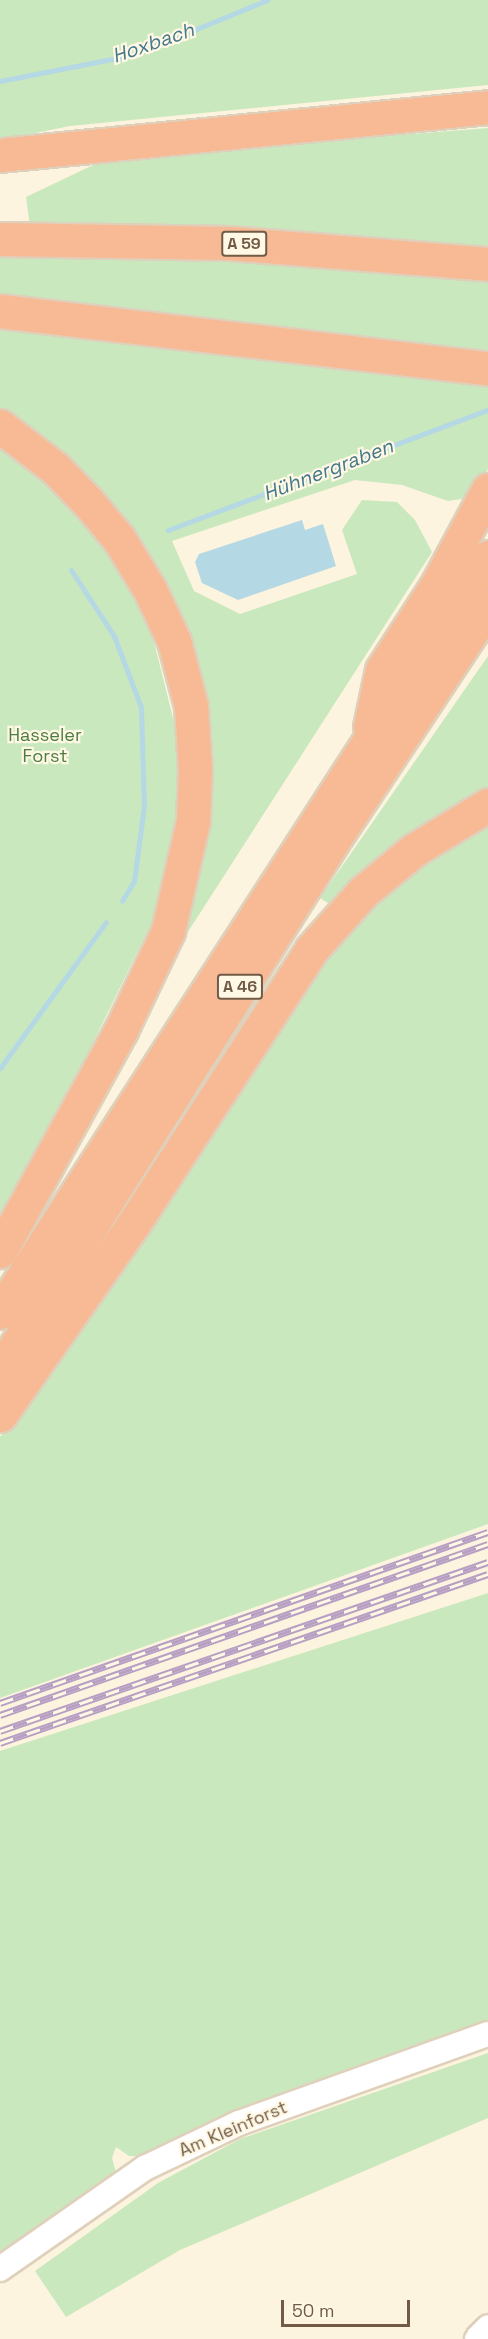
<!DOCTYPE html>
<html>
<head>
<meta charset="utf-8">
<style>
  body { margin:0 }
  #map { position:relative; width:488px; height:2339px; overflow:hidden; background:#fcf4de; font-family:"Space Grotesk",sans-serif }
  div>[style] { position:absolute }
  .green>* { inset:0; background:#cae8be }
  .water>* { inset:0; background:#b4d8e4 }
  .stream>* { height:5px; margin:-2.5px; padding:0 2.5px; transform-origin:2.5px; border-radius:2.5px; background:#b4d8e4 }
  .roads { filter:drop-shadow(2px 0 #dfd0bb) drop-shadow(-2px 0 #dfd0bb) drop-shadow(0 2px #dfd0bb) drop-shadow(0 -2px #dfd0bb) }
  .minor>* { height:24px; margin:-12px; padding:0 12px; transform-origin:12px; border-radius:12px; background:#fff }
  .highway>* { height:33px; margin:-16.5px; padding:0 16.5px; transform-origin:16.5px; border-radius:16.5px; background:#f7ba95 }
  .rail>* { height:7px; margin-top:-3.5px; transform-origin:0; background:repeating-linear-gradient(90deg,#fff8e4 0 14px,#b79fc4 0 28px); box-sizing:border-box; border-block:2px solid #b79fc4 }
  span { translate:-50% -50%; white-space:nowrap; text-align:center; line-height:1.15; -webkit-text-stroke:4.5px #fff8e4; paint-order:stroke }
  .shield-label span { padding:2px 4px; background:#fff8e4; border:2px solid; border-radius:4px; -webkit-text-stroke-width:0 }
  .shield-label { font-size:16px; color:#715b47; font-weight:700 }
  .park-label { font-size:18px; color:#4c7d41 }
  .street-label { font-size:18px; color:#715b47 }
  .water-label { font-size:20px; color:#44788c; font-style:italic }
  .scale { position:absolute; left:281px; top:2300px; width:129px; height:27px; box-sizing:border-box; border:3px solid #715b47; border-top:0; padding-left:8px; font-size:18px; line-height:21px; white-space:nowrap; color:#715b47; -webkit-text-stroke:4px #fff8e4; paint-order:stroke }
</style>
</head>
<body>
<div id="map">
  <div class="green">
    <div style="clip-path:polygon(0 0,488px 0,488px 85px,70px 126px,0 140px)"></div>
    <div style="clip-path:polygon(488px 128px,488px 255px,30px 226px,26px 197px,110px 157px)"></div>
    <div style="clip-path:polygon(0 251px,354px 263px,488px 280px,488px 352px,0 298px)"></div>
    <div style="clip-path:polygon(0 322px,488px 379px,488px 469px,468px 498px,448px 501px,402px 485px,355px 480px,172px 541px,194px 591px,240px 614px,357px 574px,342px 530px,362px 500px,397px 502px,415px 520px,432px 552px,184px 938px,185px 646px,0 415px)"></div>
    <div style="clip-path:polygon(0 439px,58px 489px,127px 573px,151px 630px,180px 746px,176px 834px,156px 914px,0 1233px)"></div>
    <div style="clip-path:polygon(488px 656px,488px 1524px,0 1698px,0 1437px,352px 919px,320px 898px)"></div>
    <div style="clip-path:polygon(488px 1593px,488px 2022px,224px 2122px,154px 2156px,129px 2156px,116px 2147px,112px 2158px,119px 2183px,0 2266px,0 1751px)"></div>
    <div style="clip-path:polygon(488px 2053px,488px 2118px,180px 2250px,66px 2317px,35px 2271px,158px 2183px,240px 2139px)"></div>
  </div>
  <div class="water">
    <div style="clip-path:polygon(302px 520px,305px 530px,323px 524px,336px 566px,238px 600px,202px 583px,195px 562px,199px 554px)"></div>
  </div>
  <div class="stream">
    <div style="left:0;top:81px;width:136px;rotate:-11.1deg"></div>
    <div style="left:133px;top:55px;width:145px;rotate:-22.3deg"></div>
    <div style="left:168px;top:530px;width:342px;rotate:-20.6deg"></div>
    <div style="left:71px;top:570px;width:79px;rotate:56.9deg"></div>
    <div style="left:114px;top:636px;width:76px;rotate:69.2deg"></div>
    <div style="left:141px;top:707px;width:99px;rotate:88.3deg"></div>
    <div style="left:144px;top:806px;width:76px;rotate:97.6deg"></div>
    <div style="left:134px;top:881px;width:23px;rotate:121deg"></div>
    <div style="left:0;top:1068px;width:180px;rotate:-54deg"></div>
  </div>
  <div class="roads">
    <div class="minor">
      <div style="left:0;top:2269px;width:177px;rotate:-34.9deg"></div>
      <div style="left:145px;top:2168px;width:104px;rotate:-25.6deg"></div>
      <div style="left:239px;top:2123px;width:264px;rotate:-19.7deg"></div>
      <div style="left:477px;top:2339px;width:16px;rotate:-47deg"></div>
    </div>
    <div class="highway">
      <div style="left:0;top:155px;width:490px;rotate:-5.6deg"></div>
      <div style="left:0;top:239px;width:229px;rotate:1deg"></div>
      <div style="left:229px;top:243px;width:260px;rotate:4.6deg"></div>
      <div style="left:0;top:311px;width:491px;rotate:6.7deg"></div>
      <div style="left:0;top:426px;width:69px;rotate:37.4deg"></div>
      <div style="left:55px;top:468px;width:47px;rotate:45.9deg"></div>
      <div style="left:88px;top:502px;width:48px;rotate:50deg"></div>
      <div style="left:119px;top:539px;width:60px;rotate:58.7deg"></div>
      <div style="left:150px;top:590px;width:56px;rotate:64.8deg"></div>
      <div style="left:174px;top:641px;width:67px;rotate:75.3deg"></div>
      <div style="left:191px;top:706px;width:63px;rotate:86.4deg"></div>
      <div style="left:195px;top:769px;width:52px;rotate:92.2deg"></div>
      <div style="left:193px;top:821px;width:113px;rotate:102.8deg"></div>
      <div style="left:168px;top:931px;width:110px;rotate:115.4deg"></div>
      <div style="left:121px;top:1030px;width:252px;rotate:118.7deg"></div>
      <div style="left:370px;top:727px;width:58px;rotate:-78.1deg"></div>
      <div style="left:382px;top:670px;width:101px;rotate:-57.1deg"></div>
      <div style="left:437px;top:585px;width:108px;rotate:-61.8deg"></div>
      <div style="left:0;top:1312px;width:899px;rotate:-57.12deg"></div>
      <div style="left:0;top:1371px;width:626px;rotate:-57.86deg"></div>
      <div style="left:333px;top:841px;width:281px;rotate:-56.5deg"></div>
      <div style="left:0;top:1415px;width:234px;rotate:-55.1deg"></div>
      <div style="left:134px;top:1223px;width:325px;rotate:-57deg"></div>
      <div style="left:311px;top:950px;width:78px;rotate:-48.1deg"></div>
      <div style="left:363px;top:892px;width:66px;rotate:-39.5deg"></div>
      <div style="left:414px;top:850px;width:87px;rotate:-31.3deg"></div>
    </div>
  </div>
  <div class="rail">
    <div style="left:0;top:1703px;width:517px;rotate:-19.31deg"></div>
    <div style="left:0;top:1715px;width:517px;rotate:-19.31deg"></div>
    <div style="left:0;top:1731px;width:516px;rotate:-19.1deg"></div>
    <div style="left:0;top:1743px;width:516px;rotate:-19.1deg"></div>
  </div>
  <div class="shield-label">
    <span style="left:244px;top:244px">A 59</span>
    <span style="left:240px;top:987px">A 46</span>
  </div>
  <div class="park-label">
    <span style="left:45px;top:746px">Hasseler<br>Forst</span>
  </div>
  <div class="street-label">
    <span style="left:233px;top:2129px;rotate:-23deg">Am Kleinforst</span>
  </div>
  <div class="water-label">
    <span style="left:153px;top:43px;rotate:-19deg">Hoxbach</span>
    <span style="left:328px;top:470px;rotate:-21deg">Hühnergraben</span>
  </div>
  <div class="scale">50 m</div>
</div>
</body>
</html>
